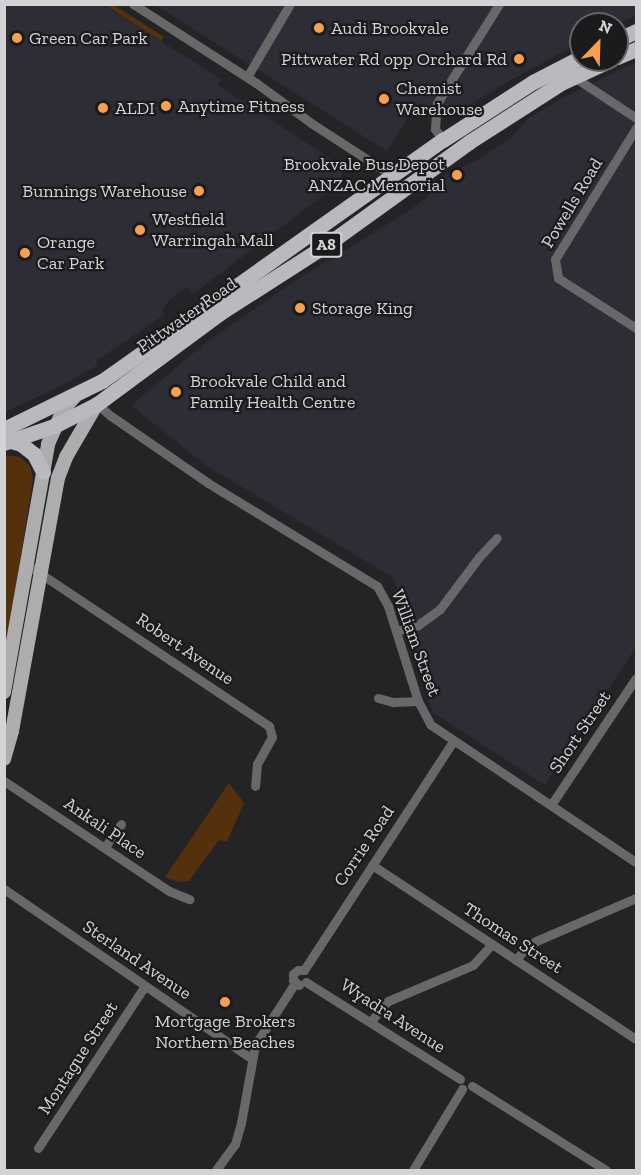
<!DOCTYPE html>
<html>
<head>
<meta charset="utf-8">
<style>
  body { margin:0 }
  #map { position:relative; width:641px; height:1175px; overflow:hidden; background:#242427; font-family:"Zilla Slab",serif }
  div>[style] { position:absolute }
  .built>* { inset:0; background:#2d2d35 }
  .green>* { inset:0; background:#55300c }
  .minor>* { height:9px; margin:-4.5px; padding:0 4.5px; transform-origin:4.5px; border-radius:4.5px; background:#68686a }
  .primary>* { height:14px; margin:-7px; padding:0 7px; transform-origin:7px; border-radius:7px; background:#adadb0 }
  .trunk>* { height:15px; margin:-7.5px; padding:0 7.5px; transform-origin:7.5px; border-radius:7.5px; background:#bababe }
  .dots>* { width:16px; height:16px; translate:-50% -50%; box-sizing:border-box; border:3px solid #1b1b1d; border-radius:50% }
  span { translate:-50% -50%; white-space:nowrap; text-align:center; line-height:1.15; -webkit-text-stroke:4.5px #1b1b1d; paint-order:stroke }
  .shield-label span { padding:2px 4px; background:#1b1b1d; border:2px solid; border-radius:4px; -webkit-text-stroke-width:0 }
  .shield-label { font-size:16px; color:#d3d3d5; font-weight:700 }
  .poi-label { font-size:18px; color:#d3d3d5 }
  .left { translate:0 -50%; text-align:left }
  .right { translate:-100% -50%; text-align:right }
  .street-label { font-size:18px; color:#d3d3d5 }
  .frame { position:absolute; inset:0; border:6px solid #d3d3d5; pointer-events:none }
  .north { position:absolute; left:569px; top:12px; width:60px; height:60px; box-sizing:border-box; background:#1b1b1d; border:2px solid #656567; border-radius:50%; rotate:23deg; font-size:16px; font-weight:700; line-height:24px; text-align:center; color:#d3d3d5 }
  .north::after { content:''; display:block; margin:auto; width:21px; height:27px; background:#fa9f4f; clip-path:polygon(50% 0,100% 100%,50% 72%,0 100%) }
</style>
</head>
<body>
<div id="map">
  <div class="built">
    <div style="clip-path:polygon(636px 4px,636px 15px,617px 25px,581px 24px,581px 42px,511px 80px,453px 115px,413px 110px,387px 151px,155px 5px)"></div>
    <div style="clip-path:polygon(4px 5px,103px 5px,221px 79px,218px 85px,343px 167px,341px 182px,193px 294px,187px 287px,170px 299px,162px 310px,165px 314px,96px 361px,98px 365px,59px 387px,5px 412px)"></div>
    <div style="clip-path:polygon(636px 62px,636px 647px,545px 785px,432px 712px,394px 578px,207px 466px,134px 408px,134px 403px,204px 344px,292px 283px,407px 212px,426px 198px,445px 175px,479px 159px,513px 136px,526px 120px,564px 97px)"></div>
  </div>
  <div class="green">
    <div style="clip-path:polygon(98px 5px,114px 5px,164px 37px,161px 41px,105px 5px,97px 7px,74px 44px)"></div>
    <div style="clip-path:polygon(5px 455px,20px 457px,30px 466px,33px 479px,5px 657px)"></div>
    <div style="clip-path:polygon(229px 783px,244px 803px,227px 842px,219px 840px,189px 881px,178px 882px,165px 877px)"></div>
  </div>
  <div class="minor">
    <div style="left:133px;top:4px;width:146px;rotate:32.7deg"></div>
    <div style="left:256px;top:83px;width:68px;rotate:36deg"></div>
    <div style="left:311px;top:123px;width:98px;rotate:32.9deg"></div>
    <div style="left:247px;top:77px;width:85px;rotate:-59.5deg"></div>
    <div style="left:574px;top:77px;width:74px;rotate:33.5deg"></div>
    <div style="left:636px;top:128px;width:154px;rotate:121.7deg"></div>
    <div style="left:555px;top:259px;width:19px;rotate:81deg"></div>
    <div style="left:558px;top:278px;width:93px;rotate:32.7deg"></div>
    <div style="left:443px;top:140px;width:14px;rotate:-126deg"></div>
    <div style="left:435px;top:129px;width:26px;rotate:-86deg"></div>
    <div style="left:437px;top:103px;width:117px;rotate:-57.9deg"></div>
    <div style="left:97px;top:404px;width:18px;rotate:41deg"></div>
    <div style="left:111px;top:416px;width:118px;rotate:34.6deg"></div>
    <div style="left:208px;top:483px;width:198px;rotate:31.4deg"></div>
    <div style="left:377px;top:586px;width:23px;rotate:61deg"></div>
    <div style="left:388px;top:606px;width:100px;rotate:72.5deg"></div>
    <div style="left:418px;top:701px;width:27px;rotate:62deg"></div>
    <div style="left:431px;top:725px;width:247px;rotate:33.8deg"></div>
    <div style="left:26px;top:564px;width:292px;rotate:33.7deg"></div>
    <div style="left:269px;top:726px;width:11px;rotate:75deg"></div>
    <div style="left:272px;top:737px;width:31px;rotate:119deg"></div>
    <div style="left:257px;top:764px;width:22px;rotate:95deg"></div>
    <div style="left:396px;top:631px;width:23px;rotate:-15deg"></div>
    <div style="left:418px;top:625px;width:27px;rotate:-36deg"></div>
    <div style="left:440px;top:609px;width:65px;rotate:-53.1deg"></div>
    <div style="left:479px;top:557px;width:26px;rotate:-47deg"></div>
    <div style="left:378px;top:698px;width:16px;rotate:15deg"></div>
    <div style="left:393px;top:702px;width:25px;rotate:-2deg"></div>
    <div style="left:4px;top:781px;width:198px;rotate:33.7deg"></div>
    <div style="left:169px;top:891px;width:22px;rotate:22deg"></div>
    <div style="left:551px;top:805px;width:153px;rotate:-56.2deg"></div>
    <div style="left:105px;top:847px;width:28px;rotate:-55deg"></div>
    <div style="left:372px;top:865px;width:316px;rotate:33.4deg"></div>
    <div style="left:4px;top:889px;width:299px;rotate:34.4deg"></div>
    <div style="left:516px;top:960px;width:16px;rotate:-52deg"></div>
    <div style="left:526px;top:947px;width:12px;rotate:-31deg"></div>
    <div style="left:536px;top:941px;width:109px;rotate:-23.3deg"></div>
    <div style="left:304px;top:970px;width:273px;rotate:-56.9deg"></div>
    <div style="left:306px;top:982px;width:182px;rotate:32.2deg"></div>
    <div style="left:299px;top:985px;width:8px;rotate:-140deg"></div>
    <div style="left:293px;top:980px;width:6px;rotate:-90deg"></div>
    <div style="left:293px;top:974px;width:6px;rotate:-39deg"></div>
    <div style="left:298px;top:970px;width:6px"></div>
    <div style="left:371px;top:1021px;width:26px;rotate:-50deg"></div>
    <div style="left:388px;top:1001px;width:92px;rotate:-23deg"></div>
    <div style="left:473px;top:965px;width:28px;rotate:-48deg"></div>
    <div style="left:472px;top:1086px;width:158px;rotate:32.1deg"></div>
    <div style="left:38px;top:1148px;width:194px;rotate:-56.6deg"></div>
    <div style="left:216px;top:1170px;width:32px;rotate:-54deg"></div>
    <div style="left:235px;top:1144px;width:22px;rotate:-74deg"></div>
    <div style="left:241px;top:1123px;width:79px;rotate:-79.8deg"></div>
    <div style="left:255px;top:1045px;width:74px;rotate:-57.2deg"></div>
    <div style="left:413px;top:1170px;width:95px;rotate:-58.8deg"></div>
  </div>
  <div class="primary">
    <div style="left:4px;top:692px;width:252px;rotate:-79.9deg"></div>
    <div style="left:48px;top:444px;width:37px;rotate:-66deg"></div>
    <div style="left:63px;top:410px;width:18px;rotate:-49deg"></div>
    <div style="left:4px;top:759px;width:29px;rotate:-74deg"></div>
    <div style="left:12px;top:731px;width:257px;rotate:-79.7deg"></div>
    <div style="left:58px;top:478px;width:22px;rotate:-69deg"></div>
    <div style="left:66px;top:457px;width:61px;rotate:-59.7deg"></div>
  </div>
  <div class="trunk">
    <div style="left:617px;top:40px;width:21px;rotate:-25deg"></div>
    <div style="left:617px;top:57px;width:21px;rotate:-23deg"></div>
    <div style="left:4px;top:429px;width:109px;rotate:-26.1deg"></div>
    <div style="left:102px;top:381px;width:418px;rotate:-35.3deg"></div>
    <div style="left:443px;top:140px;width:107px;rotate:-32.8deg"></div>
    <div style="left:533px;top:82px;width:54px;rotate:-27.5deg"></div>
    <div style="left:11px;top:441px;width:10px;rotate:17deg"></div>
    <div style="left:21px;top:444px;width:16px;rotate:38deg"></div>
    <div style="left:34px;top:454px;width:20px;rotate:63deg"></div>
    <div style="left:4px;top:443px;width:53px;rotate:-18.8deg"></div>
    <div style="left:54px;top:426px;width:48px;rotate:-27.1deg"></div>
    <div style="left:97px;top:404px;width:153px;rotate:-36.5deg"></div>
    <div style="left:220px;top:313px;width:130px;rotate:-32.7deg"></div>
    <div style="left:329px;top:243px;width:173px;rotate:-35.8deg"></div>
    <div style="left:469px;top:142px;width:109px;rotate:-32.7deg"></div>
    <div style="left:561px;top:83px;width:55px;rotate:-24.7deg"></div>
  </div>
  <div class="dots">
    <div style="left:319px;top:28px;background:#fa9f4f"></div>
    <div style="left:17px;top:38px;background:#fa9f4f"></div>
    <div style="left:519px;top:59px;background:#fa9f4f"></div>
    <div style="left:384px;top:99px;background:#fa9f4f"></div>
    <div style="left:166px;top:106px;background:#fa9f4f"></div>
    <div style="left:103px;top:108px;background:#fa9f4f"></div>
    <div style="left:457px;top:175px;background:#fa9f4f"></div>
    <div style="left:199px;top:191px;background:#fa9f4f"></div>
    <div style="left:140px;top:230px;background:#fa9f4f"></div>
    <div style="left:25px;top:253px;background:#fa9f4f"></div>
    <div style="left:300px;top:308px;background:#fa9f4f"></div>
    <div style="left:176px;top:392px;background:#fa9f4f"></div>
    <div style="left:225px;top:1002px;background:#fa9f4f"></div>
  </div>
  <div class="shield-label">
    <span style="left:326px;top:245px">A8</span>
  </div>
  <div class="poi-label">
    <span class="left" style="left:331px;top:28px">Audi Brookvale</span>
    <span class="left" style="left:29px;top:38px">Green Car Park</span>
    <span class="right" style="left:507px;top:59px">Pittwater Rd opp Orchard Rd</span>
    <span class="left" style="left:396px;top:99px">Chemist<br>Warehouse</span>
    <span class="left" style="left:178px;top:106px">Anytime Fitness</span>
    <span class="left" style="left:115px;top:108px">ALDI</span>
    <span class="right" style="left:445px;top:175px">Brookvale Bus Depot<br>ANZAC Memorial</span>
    <span class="right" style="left:187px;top:191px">Bunnings Warehouse</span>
    <span class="left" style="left:152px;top:230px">Westfield<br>Warringah Mall</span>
    <span class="left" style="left:37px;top:253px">Orange<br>Car Park</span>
    <span class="left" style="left:312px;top:308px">Storage King</span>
    <span class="left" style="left:190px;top:392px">Brookvale Child and<br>Family Health Centre</span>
    <span style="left:225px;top:1032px">Mortgage Brokers<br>Northern Beaches</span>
  </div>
  <div class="street-label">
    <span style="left:572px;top:203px;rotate:-59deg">Powells Road</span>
    <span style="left:187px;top:315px;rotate:-35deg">Pittwater Road</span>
    <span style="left:416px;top:643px;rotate:70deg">William Street</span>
    <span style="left:185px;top:649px;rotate:34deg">Robert Avenue</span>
    <span style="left:580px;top:732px;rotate:-56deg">Short Street</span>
    <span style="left:105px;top:828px;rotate:34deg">Ankali Place</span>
    <span style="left:364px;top:846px;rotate:-56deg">Corrie Road</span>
    <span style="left:513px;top:938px;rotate:33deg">Thomas Street</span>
    <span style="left:137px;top:960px;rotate:34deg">Sterland Avenue</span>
    <span style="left:393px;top:1016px;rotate:33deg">Wyadra Avenue</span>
    <span style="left:78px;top:1058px;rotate:-57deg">Montague Street</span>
  </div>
  <div class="frame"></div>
  <div class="north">N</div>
</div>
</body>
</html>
